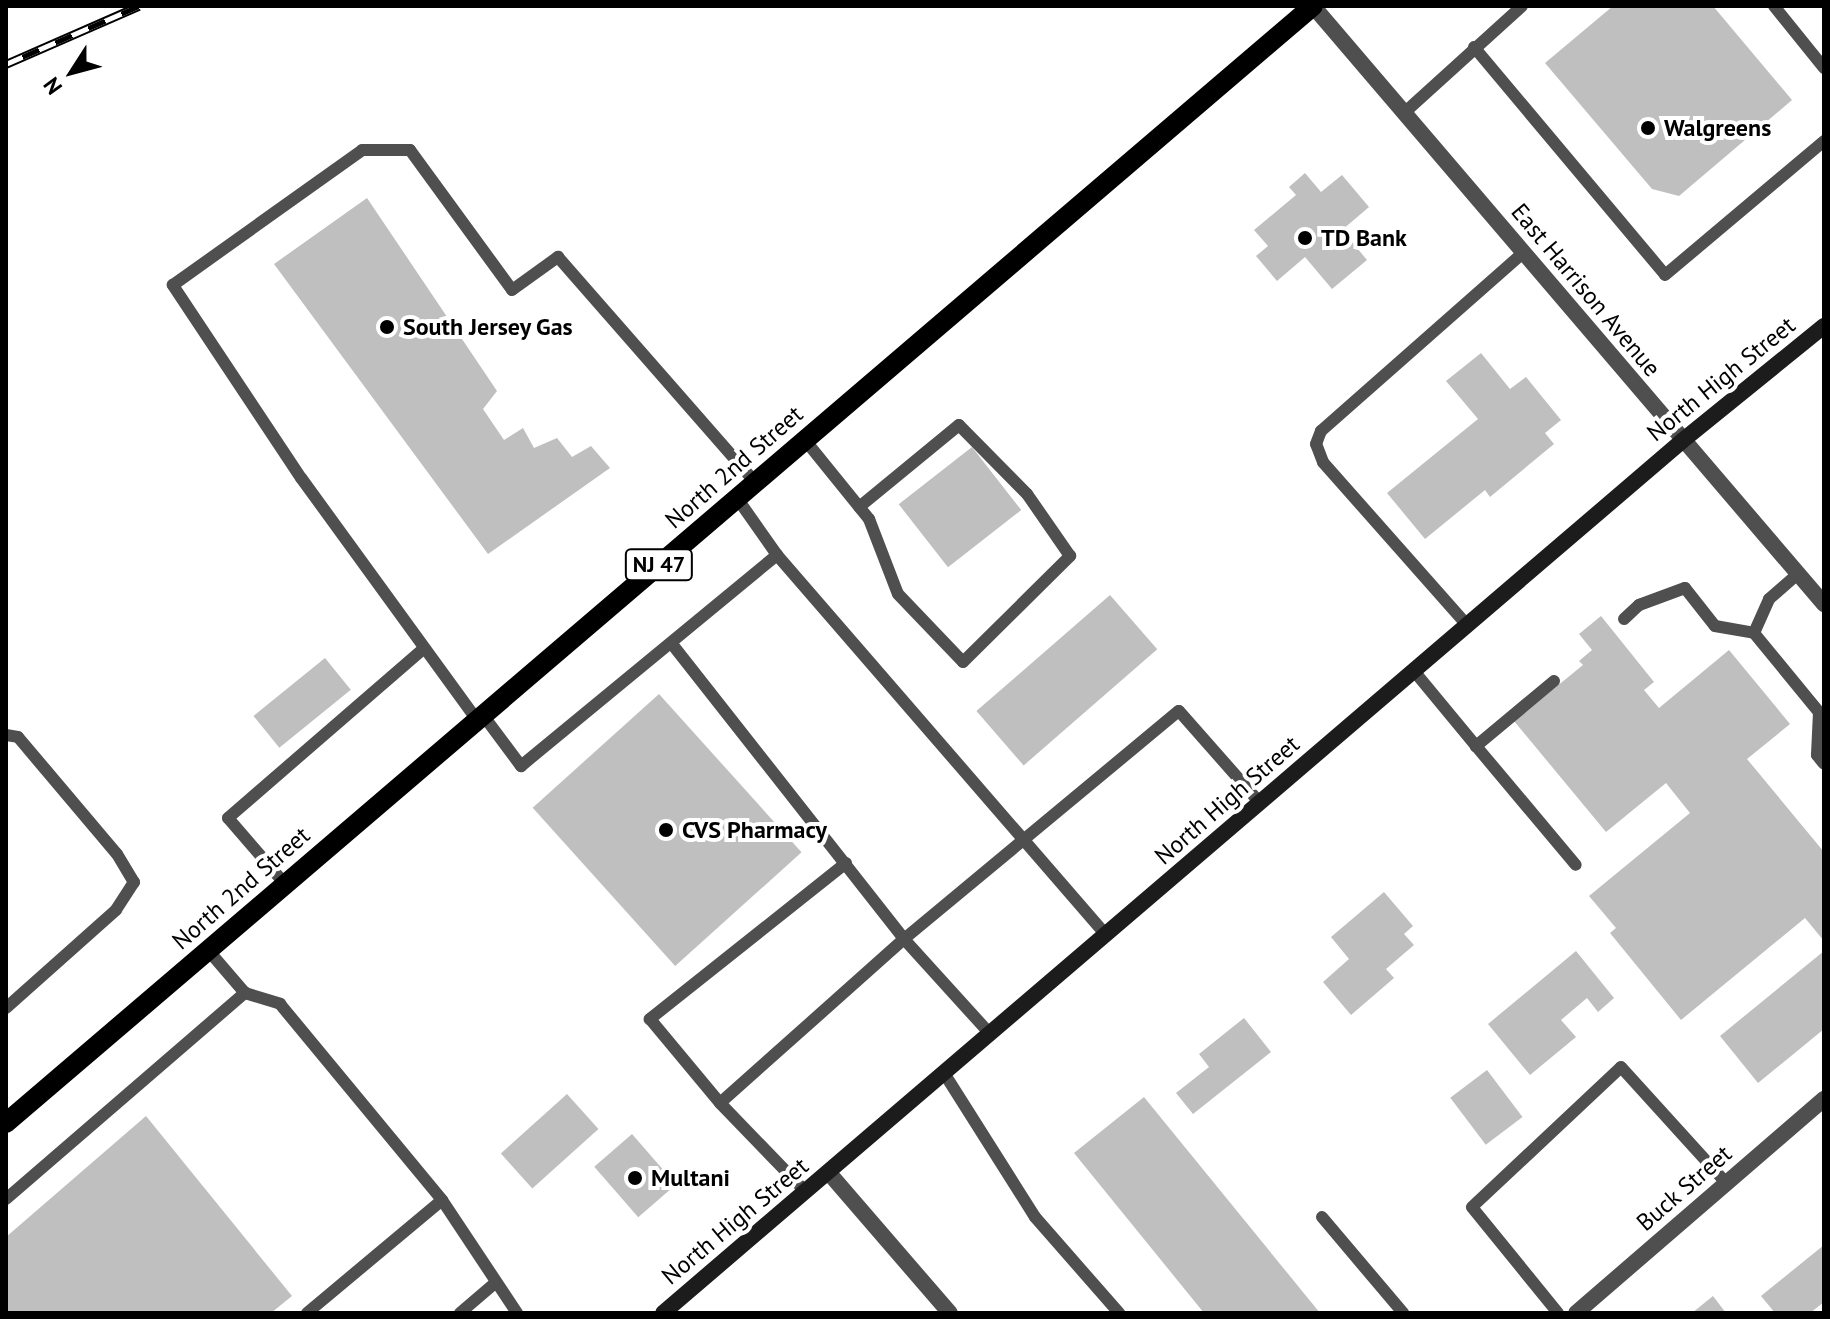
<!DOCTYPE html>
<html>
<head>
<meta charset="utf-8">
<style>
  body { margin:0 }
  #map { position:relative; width:1830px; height:1319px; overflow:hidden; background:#fff; font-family:"PT Sans",sans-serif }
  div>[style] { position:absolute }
  .building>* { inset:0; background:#bfbfbf; transform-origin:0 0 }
  .lane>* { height:12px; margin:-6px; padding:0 6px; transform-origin:6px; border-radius:6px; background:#4f4f4f }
  .street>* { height:16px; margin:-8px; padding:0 8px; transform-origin:8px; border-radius:8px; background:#4f4f4f }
  .secondary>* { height:16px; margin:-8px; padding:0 8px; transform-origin:8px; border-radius:8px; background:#1c1c1c }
  .primary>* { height:20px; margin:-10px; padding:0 10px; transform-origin:10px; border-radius:10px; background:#000 }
  .rail>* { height:9px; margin-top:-4.5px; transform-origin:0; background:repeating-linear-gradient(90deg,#fff 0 18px,#000 0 36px); box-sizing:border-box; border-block:2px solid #000 }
  .dots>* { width:22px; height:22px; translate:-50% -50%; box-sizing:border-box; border:4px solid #fff; border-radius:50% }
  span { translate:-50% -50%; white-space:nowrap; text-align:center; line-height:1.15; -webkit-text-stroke:8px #fff; paint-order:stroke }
  .shield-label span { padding:2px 6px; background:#fff; border:2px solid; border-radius:6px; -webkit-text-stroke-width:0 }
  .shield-label { font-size:22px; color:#000; font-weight:700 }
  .poi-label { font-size:24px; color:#000; font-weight:700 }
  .left { translate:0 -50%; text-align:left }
  .street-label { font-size:24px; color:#000 }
  .frame { position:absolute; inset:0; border:8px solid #000; pointer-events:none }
  .north { position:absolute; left:32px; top:32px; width:80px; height:80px; -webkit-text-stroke:6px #fff; paint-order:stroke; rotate:234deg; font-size:22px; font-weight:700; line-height:32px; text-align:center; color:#000 }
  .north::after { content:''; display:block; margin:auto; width:28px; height:36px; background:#000; clip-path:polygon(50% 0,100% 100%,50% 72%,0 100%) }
</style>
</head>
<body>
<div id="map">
  <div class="building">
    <div style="clip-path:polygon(1613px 6px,1713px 6px,1792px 100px,1679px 196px,1652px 189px,1545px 63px)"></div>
    <div style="clip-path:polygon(1305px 173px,1321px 192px,1342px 175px,1369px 207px,1342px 230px,1367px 260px,1332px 289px,1305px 257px,1277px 281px,1256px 256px,1268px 246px,1254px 230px,1296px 195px,1289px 187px)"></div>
    <div style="clip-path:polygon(367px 198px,497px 391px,483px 409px,504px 440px,523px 428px,534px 448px,557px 438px,572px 457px,591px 446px,610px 468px,488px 554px,274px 264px)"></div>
    <div style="clip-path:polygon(1481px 353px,1510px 389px,1526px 377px,1561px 420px,1545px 433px,1554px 444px,1490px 497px,1485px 490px,1425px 539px,1387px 493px,1478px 419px,1446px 381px)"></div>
    <div style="left:972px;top:447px;width:80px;height:93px;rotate:52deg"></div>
    <div style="left:1110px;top:595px;width:72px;height:177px;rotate:49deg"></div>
    <div style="clip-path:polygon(1601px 616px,1654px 682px,1644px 690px,1659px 708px,1729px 650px,1790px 724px,1747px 759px,1824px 852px,1824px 941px,1805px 918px,1681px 1020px,1610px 933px,1616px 928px,1589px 896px,1690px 813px,1666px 783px,1606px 832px,1514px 721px,1583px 665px,1579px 661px,1592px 650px,1579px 634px)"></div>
    <div style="left:325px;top:658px;width:41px;height:92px;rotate:51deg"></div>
    <div style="left:659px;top:694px;width:213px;height:170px;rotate:48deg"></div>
    <div style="clip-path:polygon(1384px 892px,1413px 926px,1404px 934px,1414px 945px,1386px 969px,1394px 978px,1351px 1015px,1323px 982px,1349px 959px,1331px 937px)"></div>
    <div style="clip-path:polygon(1576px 951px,1614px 998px,1598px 1012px,1587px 998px,1561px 1020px,1576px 1037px,1530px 1075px,1488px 1024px)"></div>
    <div style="clip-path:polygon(1824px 951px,1824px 1029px,1758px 1083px,1720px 1036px)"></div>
    <div style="clip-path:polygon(1244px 1018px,1271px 1052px,1193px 1114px,1176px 1093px,1209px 1067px,1199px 1054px)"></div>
    <div style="left:1487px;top:1070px;width:59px;height:46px;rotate:53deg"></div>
    <div style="left:567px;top:1094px;width:47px;height:89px;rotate:48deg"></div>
    <div style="clip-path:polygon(1144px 1097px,1320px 1313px,1204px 1313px,1074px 1153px)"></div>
    <div style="clip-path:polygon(146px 1116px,292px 1296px,271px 1313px,6px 1313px,6px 1237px)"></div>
    <div style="left:632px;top:1134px;width:67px;height:50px;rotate:49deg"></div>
    <div style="clip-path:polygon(1824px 1245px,1824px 1302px,1810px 1313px,1775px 1313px,1761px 1296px)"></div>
    <div style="clip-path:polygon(1713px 1296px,1726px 1313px,1692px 1313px)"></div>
  </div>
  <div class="lane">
    <div style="left:1774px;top:6px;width:80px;rotate:51.1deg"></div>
    <div style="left:1474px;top:47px;width:297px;rotate:50deg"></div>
    <div style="left:1665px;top:275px;width:208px;rotate:-40.1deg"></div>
    <div style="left:1404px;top:113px;width:159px;rotate:-42.2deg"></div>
    <div style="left:805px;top:440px;width:102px;rotate:51deg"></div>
    <div style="left:869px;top:519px;width:80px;rotate:68.9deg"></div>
    <div style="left:898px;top:594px;width:94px;rotate:46.3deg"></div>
    <div style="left:963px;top:662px;width:151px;rotate:-44.7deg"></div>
    <div style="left:1070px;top:556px;width:75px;rotate:-124.7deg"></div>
    <div style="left:1027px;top:494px;width:97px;rotate:-134.6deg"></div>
    <div style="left:959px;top:425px;width:129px;rotate:140.6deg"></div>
    <div style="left:737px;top:498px;width:70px;rotate:54.9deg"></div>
    <div style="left:777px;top:555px;width:503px;rotate:49.11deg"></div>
    <div style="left:1624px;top:619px;width:21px;rotate:-43deg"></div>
    <div style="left:1639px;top:605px;width:49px;rotate:-20.3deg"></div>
    <div style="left:1685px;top:588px;width:48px;rotate:51.7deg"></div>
    <div style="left:1715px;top:626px;width:40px;rotate:10deg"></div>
    <div style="left:1754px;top:633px;width:102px;rotate:50.6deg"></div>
    <div style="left:1819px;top:712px;width:43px;rotate:92.7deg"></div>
    <div style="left:1817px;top:755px;width:11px;rotate:52deg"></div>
    <div style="left:1467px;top:625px;width:217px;rotate:-131.5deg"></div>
    <div style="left:1323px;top:462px;width:19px;rotate:-111deg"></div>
    <div style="left:1316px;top:444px;width:14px;rotate:-69deg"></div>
    <div style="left:1321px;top:431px;width:271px;rotate:-41.4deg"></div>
    <div style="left:1754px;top:633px;width:37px;rotate:-66deg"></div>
    <div style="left:1769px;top:599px;width:38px;rotate:-41deg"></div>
    <div style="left:672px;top:644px;width:375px;rotate:51.8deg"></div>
    <div style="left:904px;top:939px;width:357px;rotate:-39.7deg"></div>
    <div style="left:1179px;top:711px;width:123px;rotate:48.6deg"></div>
    <div style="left:1414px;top:671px;width:97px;rotate:50.4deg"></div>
    <div style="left:1554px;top:681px;width:102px;rotate:140.2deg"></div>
    <div style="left:1476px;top:746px;width:155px;rotate:50deg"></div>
    <div style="left:483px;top:715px;width:64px;rotate:53.3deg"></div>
    <div style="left:521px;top:766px;width:332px;rotate:-39.5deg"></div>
    <div style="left:477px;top:720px;width:299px;rotate:-126deg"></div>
    <div style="left:301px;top:478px;width:232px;rotate:-123.6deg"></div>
    <div style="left:173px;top:285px;width:232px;rotate:-35.5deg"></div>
    <div style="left:362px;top:150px;width:48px"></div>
    <div style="left:410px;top:150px;width:173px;rotate:53.9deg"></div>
    <div style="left:512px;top:290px;width:57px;rotate:-35.7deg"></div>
    <div style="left:558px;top:257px;width:299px;rotate:48.8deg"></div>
    <div style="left:6px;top:735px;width:12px;rotate:9deg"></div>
    <div style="left:18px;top:737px;width:153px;rotate:49.8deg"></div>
    <div style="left:117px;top:854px;width:33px;rotate:59deg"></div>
    <div style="left:134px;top:882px;width:33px;rotate:123deg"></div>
    <div style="left:116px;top:910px;width:147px;rotate:138.3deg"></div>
    <div style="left:846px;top:863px;width:251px;rotate:141.5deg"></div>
    <div style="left:650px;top:1019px;width:109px;rotate:50.2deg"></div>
    <div style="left:720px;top:1103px;width:246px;rotate:-41.7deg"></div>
    <div style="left:904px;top:939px;width:128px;rotate:47.8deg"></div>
    <div style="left:285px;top:884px;width:87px;rotate:-130.8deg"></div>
    <div style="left:228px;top:818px;width:259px;rotate:-40.9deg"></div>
    <div style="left:208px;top:950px;width:57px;rotate:49.3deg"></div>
    <div style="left:245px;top:993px;width:37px;rotate:17deg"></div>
    <div style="left:280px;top:1004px;width:254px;rotate:50.4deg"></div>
    <div style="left:442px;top:1200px;width:136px;rotate:56.4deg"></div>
    <div style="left:944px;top:1073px;width:170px;rotate:57.7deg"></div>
    <div style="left:1035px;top:1217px;width:128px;rotate:48.8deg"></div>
    <div style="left:720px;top:1103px;width:124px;rotate:46deg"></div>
    <div style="left:6px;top:1199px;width:316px;rotate:-40.8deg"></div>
    <div style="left:1322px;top:1217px;width:126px;rotate:49.8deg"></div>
    <div style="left:307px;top:1313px;width:176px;rotate:-39.9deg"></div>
    <div style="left:460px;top:1313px;width:45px;rotate:-40.5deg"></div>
    <div style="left:1558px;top:1313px;width:136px;rotate:-129.1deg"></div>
    <div style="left:1472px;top:1207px;width:204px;rotate:-43.2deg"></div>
    <div style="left:1621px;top:1067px;width:156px;rotate:47.8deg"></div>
  </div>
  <div class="street">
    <div style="left:1313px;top:6px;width:787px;rotate:49.49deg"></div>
    <div style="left:829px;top:1173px;width:185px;rotate:49.2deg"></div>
    <div style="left:1576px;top:1313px;width:328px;rotate:-40.8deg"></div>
  </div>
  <div class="secondary">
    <div style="left:663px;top:1313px;width:1341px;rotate:-40.55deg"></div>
    <div style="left:1682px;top:441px;width:183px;rotate:-39deg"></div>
  </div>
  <div class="primary">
    <div style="left:6px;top:1123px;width:1719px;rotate:-40.52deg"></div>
  </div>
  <div class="rail">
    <div style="left:6px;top:64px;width:145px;rotate:-23.6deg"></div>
  </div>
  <div class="dots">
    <div style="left:1648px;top:128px;background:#000"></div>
    <div style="left:1305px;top:238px;background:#000"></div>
    <div style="left:387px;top:327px;background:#000"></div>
    <div style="left:666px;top:830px;background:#000"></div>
    <div style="left:635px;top:1178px;background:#000"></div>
  </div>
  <div class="shield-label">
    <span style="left:659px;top:565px">NJ 47</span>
  </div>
  <div class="poi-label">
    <span class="left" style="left:1664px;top:128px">Walgreens</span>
    <span class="left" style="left:1321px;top:238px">TD Bank</span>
    <span class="left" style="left:403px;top:327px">South Jersey Gas</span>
    <span class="left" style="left:682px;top:830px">CVS Pharmacy</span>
    <span class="left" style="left:651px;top:1178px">Multani</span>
  </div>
  <div class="street-label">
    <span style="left:1586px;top:290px;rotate:50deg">East Harrison Avenue</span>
    <span style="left:1721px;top:379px;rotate:-39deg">North High Street</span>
    <span style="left:734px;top:467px;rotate:-41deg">North 2nd Street</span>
    <span style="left:1227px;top:800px;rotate:-41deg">North High Street</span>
    <span style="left:241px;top:888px;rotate:-41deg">North 2nd Street</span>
    <span style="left:1684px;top:1188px;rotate:-41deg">Buck Street</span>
    <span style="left:735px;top:1221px;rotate:-40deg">North High Street</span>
  </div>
  <div class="frame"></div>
  <div class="north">N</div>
</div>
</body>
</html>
